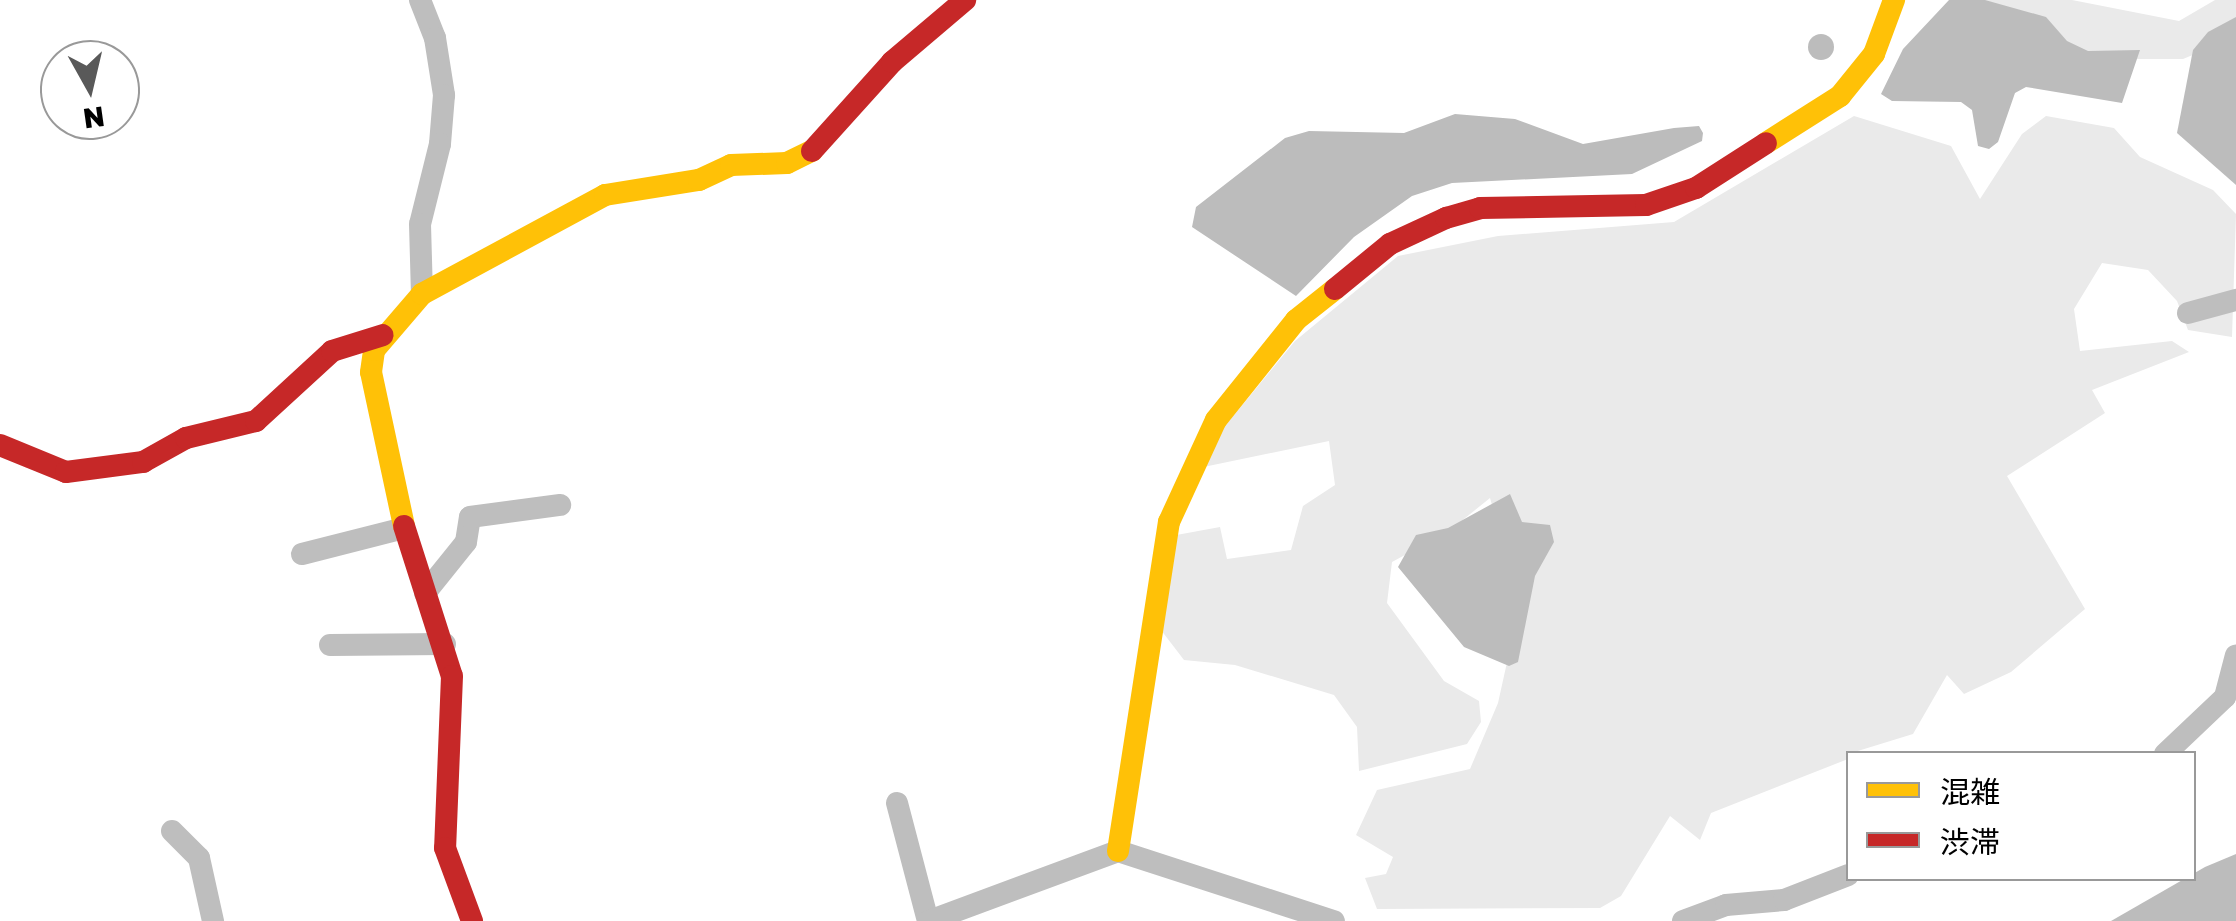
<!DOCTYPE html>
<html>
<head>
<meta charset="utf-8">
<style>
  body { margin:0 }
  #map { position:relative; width:2236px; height:921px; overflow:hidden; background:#fff; font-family:"Golos Text","Noto Sans JP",sans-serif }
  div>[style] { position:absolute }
  .green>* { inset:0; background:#eaeaea }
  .water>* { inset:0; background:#bcbcbc }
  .round { border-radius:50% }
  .street>* { height:22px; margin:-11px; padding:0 11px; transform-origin:11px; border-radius:11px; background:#bebebe }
  .slow>* { height:22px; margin:-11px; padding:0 11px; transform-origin:11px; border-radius:11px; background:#ffc107 }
  .jam>* { height:22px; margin:-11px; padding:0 11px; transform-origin:11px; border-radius:11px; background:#c62828 }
  span { translate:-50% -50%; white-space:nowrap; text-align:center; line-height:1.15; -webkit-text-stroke:9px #fff; paint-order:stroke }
  .legend { position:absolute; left:1846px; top:751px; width:350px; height:130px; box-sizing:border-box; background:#fff; border:2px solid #999; margin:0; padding:12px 18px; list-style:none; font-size:30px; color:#000 }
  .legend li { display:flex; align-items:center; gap:20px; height:50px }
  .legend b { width:50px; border:2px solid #999 }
  .north { position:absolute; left:40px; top:40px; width:100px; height:100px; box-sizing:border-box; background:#fff; border:2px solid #999; border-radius:50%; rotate:172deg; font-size:28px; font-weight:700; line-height:40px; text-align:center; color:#000 }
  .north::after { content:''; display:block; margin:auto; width:35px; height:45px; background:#595959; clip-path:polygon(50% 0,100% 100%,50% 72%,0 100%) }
</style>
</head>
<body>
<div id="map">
  <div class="green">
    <div style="clip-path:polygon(1966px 0,2072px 0,2179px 21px,2215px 0,2236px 0,2236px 37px,2183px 59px,2124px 59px,2077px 69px)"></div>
    <div style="clip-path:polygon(1854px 116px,1951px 146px,1980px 199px,2022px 134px,2046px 116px,2114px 128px,2140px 157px,2213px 190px,2236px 214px,2232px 337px,2188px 330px,2177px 301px,2148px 270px,2102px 263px,2074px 309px,2080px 351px,2172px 341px,2189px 352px,2092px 390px,2105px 413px,2007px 476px,2085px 609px,2011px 672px,1964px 694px,1947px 675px,1913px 734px,1848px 754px,1848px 759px,1711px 813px,1700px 840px,1670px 816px,1621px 896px,1600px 908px,1377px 909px,1365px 878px,1386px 874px,1393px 857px,1356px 835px,1377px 790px,1470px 769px,1498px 703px,1525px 581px,1501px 538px,1490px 498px,1449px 531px,1392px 562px,1387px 603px,1444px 681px,1479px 701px,1481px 722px,1467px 744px,1359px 771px,1357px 727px,1334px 695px,1235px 665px,1184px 660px,1151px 617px,1171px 536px,1220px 527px,1227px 559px,1291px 550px,1303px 506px,1335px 485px,1329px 441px,1189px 470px,1295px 341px,1398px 256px,1498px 236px,1674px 222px)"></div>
  </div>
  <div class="water">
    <div style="clip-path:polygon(1949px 0,1985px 0,2046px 17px,2067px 41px,2088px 51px,2140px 50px,2122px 103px,2026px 87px,2015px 93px,1998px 142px,1989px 149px,1978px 146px,1972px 110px,1961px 102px,1892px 101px,1881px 94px,1903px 49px)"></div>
    <div style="clip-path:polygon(2236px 17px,2236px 185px,2177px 133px,2193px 50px,2208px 32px)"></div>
    <div class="round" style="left:1808px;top:34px;width:26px;height:26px"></div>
    <div style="clip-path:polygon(1455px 114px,1515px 119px,1583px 144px,1674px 128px,1699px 126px,1703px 133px,1702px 141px,1632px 174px,1452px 183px,1412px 196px,1354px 237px,1296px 296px,1192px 227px,1196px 207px,1285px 138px,1309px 131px,1404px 133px)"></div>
    <div style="clip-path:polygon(1510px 494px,1522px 522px,1550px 525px,1554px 542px,1535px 576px,1518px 662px,1509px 666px,1464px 647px,1398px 567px,1416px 535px,1448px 528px)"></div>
    <div style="clip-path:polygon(2236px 854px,2236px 921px,2111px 921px,2205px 867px)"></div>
  </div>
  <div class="street">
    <div style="left:420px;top:0;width:41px;rotate:68.5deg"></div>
    <div style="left:435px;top:38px;width:58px;rotate:81deg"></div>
    <div style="left:444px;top:95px;width:49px;rotate:94.7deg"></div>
    <div style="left:440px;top:144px;width:82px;rotate:104deg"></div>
    <div style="left:420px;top:224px;width:70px;rotate:88.4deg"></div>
    <div style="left:2188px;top:313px;width:50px;rotate:-15.2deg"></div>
    <div style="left:302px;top:554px;width:105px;rotate:-14.3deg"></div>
    <div style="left:425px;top:593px;width:65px;rotate:-51.2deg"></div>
    <div style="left:466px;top:542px;width:25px;rotate:-81deg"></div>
    <div style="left:470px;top:517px;width:91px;rotate:-7.6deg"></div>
    <div style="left:330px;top:645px;width:115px;rotate:-0.5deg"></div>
    <div style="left:2165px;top:754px;width:83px;rotate:-43.5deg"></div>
    <div style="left:2225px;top:697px;width:43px;rotate:-75.3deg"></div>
    <div style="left:897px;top:803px;width:122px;rotate:75.3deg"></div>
    <div style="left:172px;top:831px;width:38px;rotate:45deg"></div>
    <div style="left:199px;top:858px;width:65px;rotate:77.5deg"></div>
    <div style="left:929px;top:921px;width:202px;rotate:-20.3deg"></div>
    <div style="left:1118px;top:851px;width:227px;rotate:18deg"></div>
    <div style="left:1683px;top:921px;width:46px;rotate:-20.4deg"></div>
    <div style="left:1726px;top:905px;width:58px;rotate:-4.9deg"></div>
    <div style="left:1784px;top:900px;width:69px;rotate:-21.3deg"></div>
  </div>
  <div class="slow">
    <div style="left:1766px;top:143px;width:88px;rotate:-32.4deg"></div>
    <div style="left:1840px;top:96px;width:54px;rotate:-51deg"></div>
    <div style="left:1874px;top:54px;width:58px;rotate:-69.7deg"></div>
    <div style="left:404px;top:526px;width:157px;rotate:-102.1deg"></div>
    <div style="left:371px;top:372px;width:22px;rotate:-82deg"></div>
    <div style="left:374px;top:350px;width:74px;rotate:-49.4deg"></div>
    <div style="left:422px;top:294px;width:208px;rotate:-28.4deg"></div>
    <div style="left:605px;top:195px;width:95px;rotate:-9.1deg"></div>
    <div style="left:699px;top:180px;width:35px;rotate:-25deg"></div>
    <div style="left:731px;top:165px;width:56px;rotate:-2deg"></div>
    <div style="left:787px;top:163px;width:28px;rotate:-26deg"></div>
    <div style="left:1118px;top:851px;width:333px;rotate:-81.2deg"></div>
    <div style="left:1169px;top:522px;width:112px;rotate:-65.3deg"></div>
    <div style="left:1216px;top:420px;width:128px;rotate:-51.3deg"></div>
    <div style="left:1296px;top:320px;width:50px;rotate:-38.5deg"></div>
  </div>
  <div class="jam">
    <div style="left:812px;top:151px;width:120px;rotate:-48deg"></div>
    <div style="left:892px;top:62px;width:96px;rotate:-40.3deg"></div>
    <div style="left:1335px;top:289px;width:71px;rotate:-39.3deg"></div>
    <div style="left:1390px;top:244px;width:62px;rotate:-24.9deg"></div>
    <div style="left:1446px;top:218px;width:35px;rotate:-16deg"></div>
    <div style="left:1480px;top:208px;width:166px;rotate:-1deg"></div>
    <div style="left:1646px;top:205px;width:53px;rotate:-18.8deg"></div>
    <div style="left:1696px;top:188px;width:83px;rotate:-32.7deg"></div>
    <div style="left:0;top:445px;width:71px;rotate:22.2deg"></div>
    <div style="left:66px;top:472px;width:78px;rotate:-7.4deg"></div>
    <div style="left:143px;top:462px;width:49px;rotate:-29.2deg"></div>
    <div style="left:186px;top:438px;width:72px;rotate:-13.7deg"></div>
    <div style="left:256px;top:421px;width:103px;rotate:-42.6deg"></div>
    <div style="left:332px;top:351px;width:53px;rotate:-17.4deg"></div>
    <div style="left:404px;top:526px;width:157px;rotate:72.3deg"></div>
    <div style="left:452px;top:676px;width:172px;rotate:92.3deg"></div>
    <div style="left:445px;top:848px;width:78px;rotate:69.7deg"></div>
  </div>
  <ul class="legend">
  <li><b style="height:12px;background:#ffc107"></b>混雑</li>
  <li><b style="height:12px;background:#c62828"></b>渋滞</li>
  </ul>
  <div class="north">N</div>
</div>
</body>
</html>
